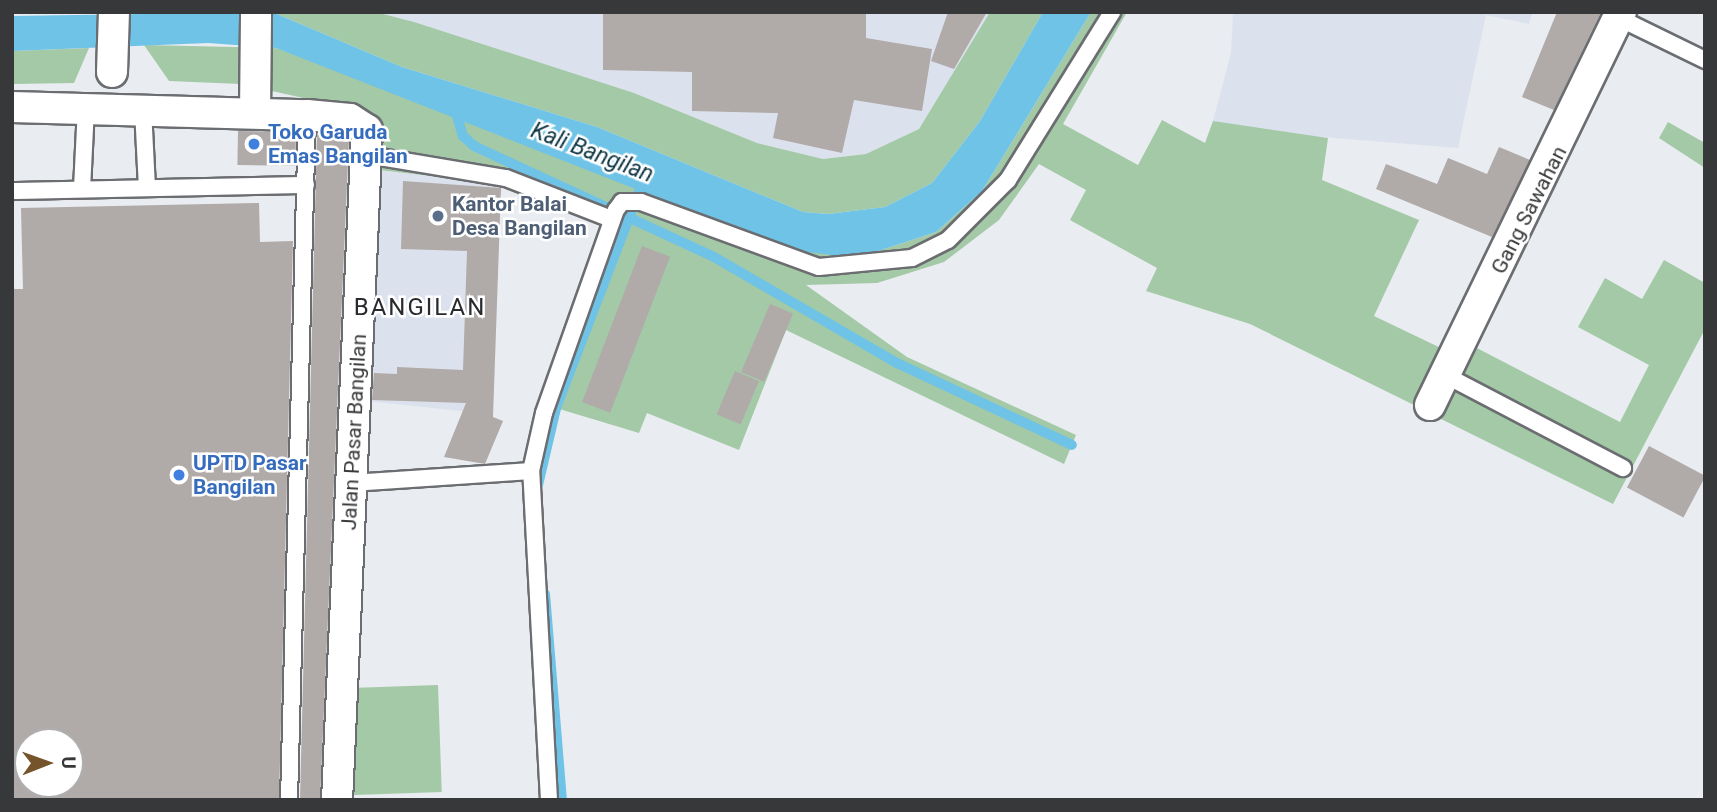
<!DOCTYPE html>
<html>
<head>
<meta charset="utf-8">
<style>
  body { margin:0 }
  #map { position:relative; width:1717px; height:812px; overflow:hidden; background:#e9ecf0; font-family:Roboto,sans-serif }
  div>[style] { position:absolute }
  .built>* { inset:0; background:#dce2ed; transform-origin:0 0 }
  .green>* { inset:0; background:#a3c9a7; transform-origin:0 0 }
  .water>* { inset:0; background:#6ec3e6 }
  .stream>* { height:10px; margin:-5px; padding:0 5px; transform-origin:5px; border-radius:5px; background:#6ec3e6 }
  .building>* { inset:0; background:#b0aaa9; transform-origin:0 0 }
  .roads { filter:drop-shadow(2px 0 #6b6d71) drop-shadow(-2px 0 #6b6d71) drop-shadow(0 2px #6b6d71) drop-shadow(0 -2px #6b6d71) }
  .service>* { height:16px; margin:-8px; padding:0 8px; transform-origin:8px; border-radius:8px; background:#fff }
  .minor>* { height:30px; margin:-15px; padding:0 15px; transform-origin:15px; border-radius:15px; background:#fff }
  .dots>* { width:19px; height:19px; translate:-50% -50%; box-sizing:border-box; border:4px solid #fff; border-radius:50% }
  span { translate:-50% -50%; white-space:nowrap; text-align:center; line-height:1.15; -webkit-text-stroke:5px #fff; paint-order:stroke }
  .shop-label { font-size:21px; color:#366cbe; font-weight:700 }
  .left { translate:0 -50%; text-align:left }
  .service-label { font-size:21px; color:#4e5e75; font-weight:700 }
  .street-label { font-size:21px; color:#37383a }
  .water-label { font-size:23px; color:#0f3645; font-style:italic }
  .quarter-label { font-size:24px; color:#292a2e; letter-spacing:2px }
  .frame { position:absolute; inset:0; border:14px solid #37383a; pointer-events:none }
  .north { position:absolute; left:14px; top:728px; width:70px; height:70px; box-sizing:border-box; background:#fff; border:2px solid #afafb0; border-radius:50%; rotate:89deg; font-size:19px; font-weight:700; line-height:28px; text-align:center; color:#37383a }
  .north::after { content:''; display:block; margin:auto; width:24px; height:32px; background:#75532b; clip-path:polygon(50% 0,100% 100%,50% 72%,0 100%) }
</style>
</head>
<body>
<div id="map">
  <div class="built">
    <div style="clip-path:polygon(375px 12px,990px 12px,919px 129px,866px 154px,823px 159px,757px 143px,634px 93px)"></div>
    <div style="clip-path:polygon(1233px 12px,1533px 12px,1529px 24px,1486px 15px,1458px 148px,1272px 133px,1213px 121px,1231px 53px)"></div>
    <div style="left:378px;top:170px;width:125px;height:231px;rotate:6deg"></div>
  </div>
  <div class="green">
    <div style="clip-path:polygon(272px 12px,375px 12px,414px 22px,634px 93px,757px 143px,823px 159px,866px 154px,919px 129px,990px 12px,1043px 12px,980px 121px,932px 183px,885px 207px,828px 214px,803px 212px,597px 127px,402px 67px)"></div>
    <div style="clip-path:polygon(1091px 12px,1127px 12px,1063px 124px,1138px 165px,1162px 120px,1205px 143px,1213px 121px,1328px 138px,1322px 180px,1419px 220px,1374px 316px,1445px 350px,1416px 406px,1250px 324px,1146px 291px,1157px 268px,1070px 220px,1086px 190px,1039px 164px,999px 220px,944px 262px,877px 283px,806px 285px,907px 357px,1076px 435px,1064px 464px,786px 330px,739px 450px,647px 413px,639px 433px,556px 408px,625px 228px,502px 184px,379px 170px,357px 110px,241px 84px,169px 81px,144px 45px,276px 48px,857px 258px,936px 232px,982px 191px)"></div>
    <div style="clip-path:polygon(89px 48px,74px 83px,12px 84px,12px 51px)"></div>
    <div style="clip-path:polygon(1668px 122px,1705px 143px,1705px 168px,1659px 138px)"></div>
    <div style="clip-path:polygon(1664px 260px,1705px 283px,1705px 329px,1613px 504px,1435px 416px,1471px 345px,1620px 422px,1649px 365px,1578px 327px,1605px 278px,1642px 299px)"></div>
    <div style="left:438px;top:685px;width:107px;height:102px;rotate:88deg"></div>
  </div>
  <div class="water">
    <div style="clip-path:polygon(272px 12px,402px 67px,597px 127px,803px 212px,828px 214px,885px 207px,932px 183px,980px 121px,1043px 12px,1091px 12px,982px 191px,936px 232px,857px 258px,791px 250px,276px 48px,208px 43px,12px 51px,12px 16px)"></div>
  </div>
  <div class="stream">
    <div style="left:454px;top:105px;width:32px;rotate:74deg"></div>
    <div style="left:463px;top:136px;width:15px;rotate:42deg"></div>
    <div style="left:474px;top:146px;width:264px;rotate:24.8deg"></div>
    <div style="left:714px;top:257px;width:211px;rotate:30.1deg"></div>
    <div style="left:897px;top:363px;width:193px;rotate:25.1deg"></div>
    <div style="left:538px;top:485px;width:79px;rotate:-76.8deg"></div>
    <div style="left:556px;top:408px;width:245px;rotate:-69deg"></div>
    <div style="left:545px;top:594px;width:207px;rotate:85.3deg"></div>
  </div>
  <div class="building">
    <div style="clip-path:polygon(603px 12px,866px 12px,866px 38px,932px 49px,922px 111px,854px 100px,842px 153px,773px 138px,778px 113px,692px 111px,692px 72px,603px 70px)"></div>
    <div style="clip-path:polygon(948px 12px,987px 12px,954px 69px,931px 61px)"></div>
    <div style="clip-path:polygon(1557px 12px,1601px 12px,1554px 110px,1522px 97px)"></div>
    <div style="left:238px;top:131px;width:58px;height:34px;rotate:1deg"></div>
    <div style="clip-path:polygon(317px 134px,349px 139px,320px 800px,300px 800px)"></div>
    <div style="clip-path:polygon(1499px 147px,1530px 160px,1492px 237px,1376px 189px,1386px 164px,1437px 184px,1448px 158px,1487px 174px)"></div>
    <div style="clip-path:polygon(403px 181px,501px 188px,493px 417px,503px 421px,485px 464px,444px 457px,466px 403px,372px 400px,374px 373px,397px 374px,397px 367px,463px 370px,467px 251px,401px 249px)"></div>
    <div style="clip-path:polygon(evenodd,259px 203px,260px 242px,293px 241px,279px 800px,12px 800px,12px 289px,23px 289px,21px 208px,259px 203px,28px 742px,70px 742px,70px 784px,28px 784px,28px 742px)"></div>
    <div style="left:642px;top:246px;width:30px;height:167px;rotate:21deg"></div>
    <div style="left:770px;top:304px;width:25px;height:74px;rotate:23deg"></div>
    <div style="left:735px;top:371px;width:26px;height:47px;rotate:23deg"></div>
    <div style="left:1649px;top:446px;width:64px;height:47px;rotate:28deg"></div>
  </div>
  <div class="roads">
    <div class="service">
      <div style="left:1619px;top:18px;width:96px;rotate:26deg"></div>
      <div style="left:143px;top:109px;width:78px;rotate:87.1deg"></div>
      <div style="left:368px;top:155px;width:140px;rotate:9.5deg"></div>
      <div style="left:506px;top:178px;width:113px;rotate:21.3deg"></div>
      <div style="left:82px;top:189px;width:81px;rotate:-87.2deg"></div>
      <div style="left:12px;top:191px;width:294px;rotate:-1.2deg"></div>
      <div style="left:1445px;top:375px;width:201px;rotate:27.6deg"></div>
      <div style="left:352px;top:483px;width:179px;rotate:-3.8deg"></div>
      <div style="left:289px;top:800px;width:685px;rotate:-88.49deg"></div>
      <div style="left:549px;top:800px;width:329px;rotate:-93.1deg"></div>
      <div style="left:531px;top:471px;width:59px;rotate:-77.4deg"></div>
      <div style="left:544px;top:413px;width:215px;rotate:-70.5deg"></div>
      <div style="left:616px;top:210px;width:10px;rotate:-53deg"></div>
      <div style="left:622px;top:202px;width:19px"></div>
      <div style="left:641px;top:202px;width:189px;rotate:20.1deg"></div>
      <div style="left:819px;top:267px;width:93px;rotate:-5.5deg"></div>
      <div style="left:912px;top:258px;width:40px;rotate:-26.6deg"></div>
      <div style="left:948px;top:240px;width:85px;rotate:-45deg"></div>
      <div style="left:1008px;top:180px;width:198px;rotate:-58.2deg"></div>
    </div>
    <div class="minor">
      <div style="left:112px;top:72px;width:60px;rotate:-88.1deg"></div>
      <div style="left:12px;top:107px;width:295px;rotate:1.6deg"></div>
      <div style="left:307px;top:115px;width:43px;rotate:5.3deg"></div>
      <div style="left:350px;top:119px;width:20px;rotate:33deg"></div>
      <div style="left:367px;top:130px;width:671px;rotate:92.56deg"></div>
      <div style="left:255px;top:113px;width:101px;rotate:-89.4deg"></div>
      <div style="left:1430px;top:405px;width:437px;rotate:-64.1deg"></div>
    </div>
  </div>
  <div class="dots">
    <div style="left:254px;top:144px;background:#3f7fe0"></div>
    <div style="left:438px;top:216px;background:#5c6f8a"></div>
    <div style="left:179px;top:475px;background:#3f7fe0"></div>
  </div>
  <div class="shop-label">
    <span class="left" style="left:268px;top:144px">Toko Garuda<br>Emas Bangilan</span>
    <span class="left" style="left:193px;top:475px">UPTD Pasar<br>Bangilan</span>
  </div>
  <div class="service-label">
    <span class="left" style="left:452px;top:216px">Kantor Balai<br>Desa Bangilan</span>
  </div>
  <div class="street-label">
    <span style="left:1529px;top:210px;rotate:-63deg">Gang Sawahan</span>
    <span style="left:354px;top:432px;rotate:-87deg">Jalan Pasar Bangilan</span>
  </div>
  <div class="water-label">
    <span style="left:592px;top:153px;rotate:21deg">Kali Bangilan</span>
  </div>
  <div class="quarter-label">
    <span style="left:420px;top:308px">BANGILAN</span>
  </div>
  <div class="frame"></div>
  <div class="north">U</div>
</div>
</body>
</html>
